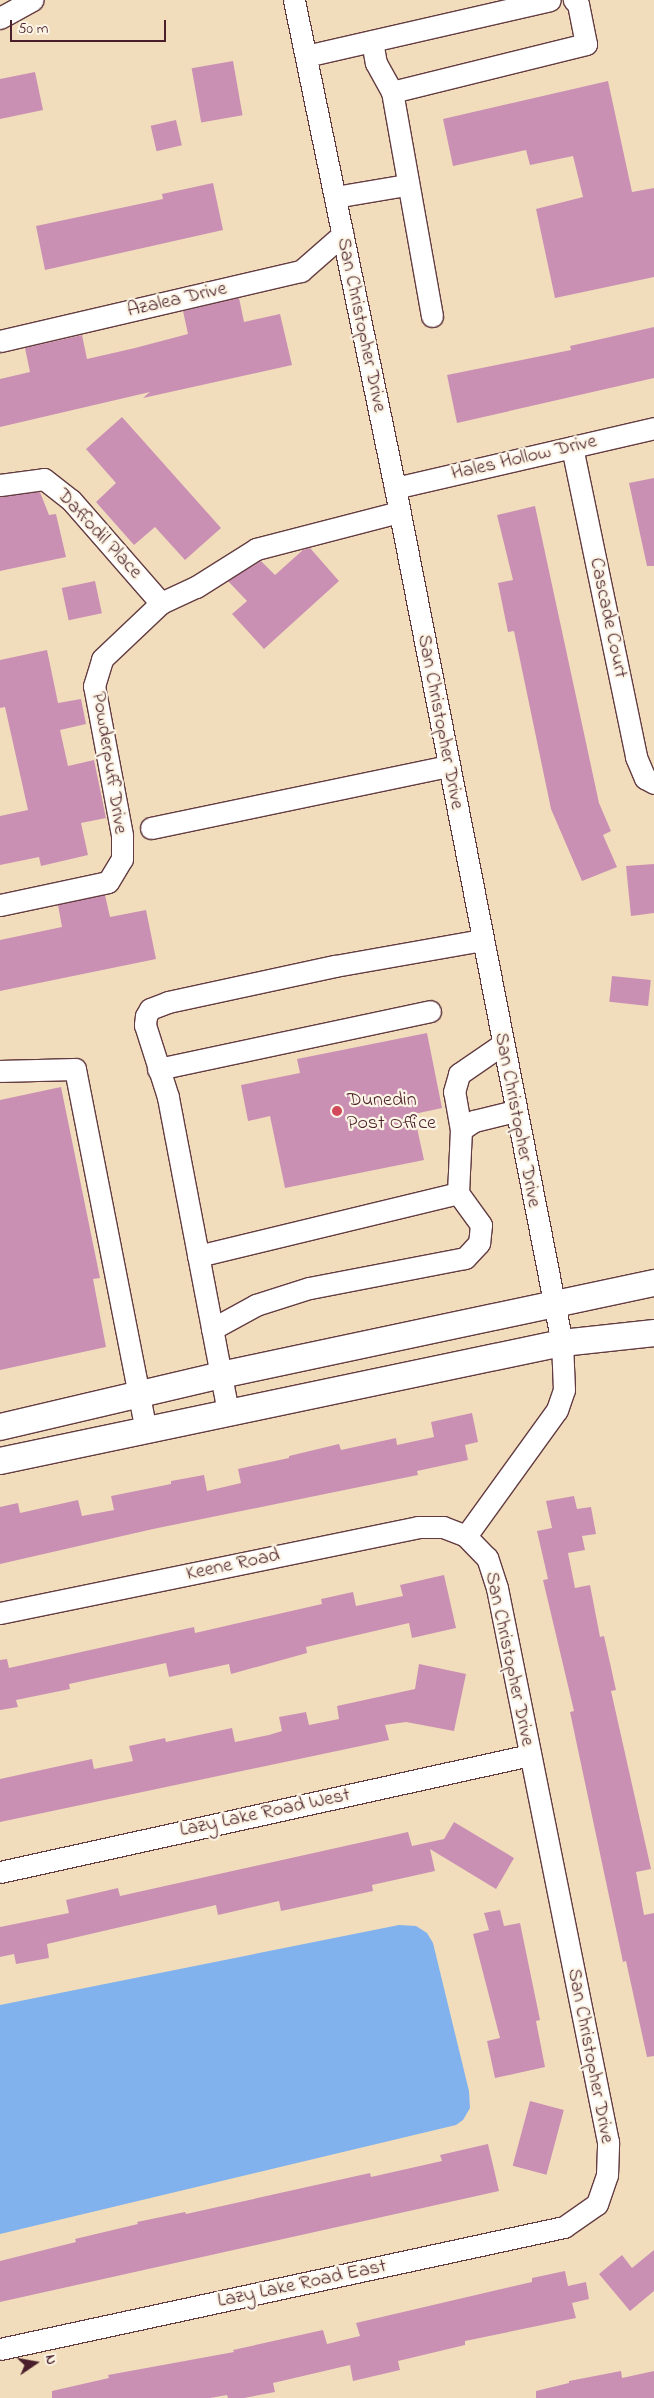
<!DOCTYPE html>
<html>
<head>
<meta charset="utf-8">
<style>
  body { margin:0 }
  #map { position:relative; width:654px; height:2398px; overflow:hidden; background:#f1ddbc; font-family:"Indie Flower",sans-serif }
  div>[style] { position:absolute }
  .water>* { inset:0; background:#81b2ed }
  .building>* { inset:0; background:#ca90b4; transform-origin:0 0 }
  .roads { filter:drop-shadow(1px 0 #633c41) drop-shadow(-1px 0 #633c41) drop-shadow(0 1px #633c41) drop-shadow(0 -1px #633c41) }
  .minor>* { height:21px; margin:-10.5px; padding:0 10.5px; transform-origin:10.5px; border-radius:10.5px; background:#fff }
  .major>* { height:26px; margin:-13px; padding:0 13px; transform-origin:13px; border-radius:13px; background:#fff }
  .dots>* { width:14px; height:14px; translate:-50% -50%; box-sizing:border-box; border:2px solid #fcf5e5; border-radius:50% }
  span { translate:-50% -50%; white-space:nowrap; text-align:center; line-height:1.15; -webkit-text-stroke:4.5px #fcf5e5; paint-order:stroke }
  .street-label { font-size:20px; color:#4a1f2b }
  .poi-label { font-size:20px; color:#4a1f2b }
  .left { translate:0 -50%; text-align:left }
  .north { position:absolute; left:10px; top:2338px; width:50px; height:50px; -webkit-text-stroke:4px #fcf5e5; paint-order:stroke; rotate:78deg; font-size:14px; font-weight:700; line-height:20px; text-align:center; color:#4a1f2b }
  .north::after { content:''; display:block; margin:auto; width:18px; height:22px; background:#4a1f2b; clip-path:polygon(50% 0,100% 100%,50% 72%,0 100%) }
  .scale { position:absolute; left:10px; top:20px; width:156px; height:22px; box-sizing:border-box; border:2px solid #4a1f2b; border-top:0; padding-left:6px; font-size:15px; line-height:18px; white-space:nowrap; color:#4a1f2b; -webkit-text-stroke:4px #fcf5e5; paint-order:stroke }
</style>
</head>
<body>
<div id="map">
  <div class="water">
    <div style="clip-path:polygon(399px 1925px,416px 1926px,427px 1933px,433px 1943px,469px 2091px,470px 2108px,463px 2120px,456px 2125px,0 2234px,0 2005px)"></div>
  </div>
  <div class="building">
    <div style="left:233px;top:61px;width:55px;height:42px;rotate:80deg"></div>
    <div style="clip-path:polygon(35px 72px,43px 110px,0 119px,0 79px)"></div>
    <div style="clip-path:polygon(608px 81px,632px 192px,654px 188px,654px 277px,555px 298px,536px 209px,583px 197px,573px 156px,530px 165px,526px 150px,453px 166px,443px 119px)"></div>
    <div style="left:176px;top:120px;width:26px;height:26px;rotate:77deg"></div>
    <div style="clip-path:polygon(213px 183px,223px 230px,45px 270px,36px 226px,163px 199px,162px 194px)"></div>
    <div style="clip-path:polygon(239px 298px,244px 322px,280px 314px,292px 365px,143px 398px,150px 392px,0 427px,0 379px,30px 372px,25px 348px,82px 335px,87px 359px,135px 348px,188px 334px,183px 311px)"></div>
    <div style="clip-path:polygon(654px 327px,654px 378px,457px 423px,447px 375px,571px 350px,570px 346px)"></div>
    <div style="clip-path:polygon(122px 417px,221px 528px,185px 560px,155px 527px,134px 545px,96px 502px,116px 483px,86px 449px)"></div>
    <div style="clip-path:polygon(654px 478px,654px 566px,647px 566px,629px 483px)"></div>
    <div style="clip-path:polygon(40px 492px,49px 515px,56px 514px,66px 557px,0 571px,0 497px)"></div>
    <div style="clip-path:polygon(535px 506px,599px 803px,611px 831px,603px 835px,617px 867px,582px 881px,551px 809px,514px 631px,508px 632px,498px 583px,513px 580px,497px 515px)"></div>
    <div style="clip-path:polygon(310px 548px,339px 581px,264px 649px,232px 614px,247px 601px,228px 581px,261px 561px,275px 575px,303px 550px)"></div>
    <div style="left:95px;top:581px;width:33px;height:34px;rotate:78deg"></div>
    <div style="clip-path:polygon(47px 650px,58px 703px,81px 699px,86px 724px,60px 730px,68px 766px,94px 760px,106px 818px,81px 823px,88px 855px,41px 866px,39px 857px,0 865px,0 816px,28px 810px,5px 707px,0 708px,0 660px)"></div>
    <div style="clip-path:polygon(654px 864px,654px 913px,631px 916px,626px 866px)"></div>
    <div style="clip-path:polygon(105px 895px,110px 917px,146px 910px,156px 959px,0 991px,0 940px,62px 927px,58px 905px)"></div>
    <div style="left:612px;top:976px;width:39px;height:26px;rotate:6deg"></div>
    <div style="clip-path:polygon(427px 1033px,442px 1108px,414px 1114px,424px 1160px,285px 1188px,270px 1116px,248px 1121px,241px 1085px,300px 1073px,297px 1059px)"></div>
    <div style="clip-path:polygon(61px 1087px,100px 1278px,93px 1279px,106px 1347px,0 1370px,0 1100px)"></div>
    <div style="clip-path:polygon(472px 1413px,478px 1442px,465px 1445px,468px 1460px,417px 1471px,418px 1475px,153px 1529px,0 1564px,0 1507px,18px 1503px,20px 1513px,78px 1500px,82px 1516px,114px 1510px,111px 1496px,171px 1484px,171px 1481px,204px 1475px,207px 1491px,241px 1483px,238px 1469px,289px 1458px,289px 1456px,339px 1444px,341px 1450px,396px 1438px,397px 1445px,434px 1437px,431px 1422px)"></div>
    <div style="clip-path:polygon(574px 1496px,577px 1509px,591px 1507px,596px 1534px,582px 1536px,585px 1550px,568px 1553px,575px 1588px,590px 1585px,600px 1637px,604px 1636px,616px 1690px,611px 1691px,651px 1869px,636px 1872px,644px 1915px,654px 1913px,654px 2056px,647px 2057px,626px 1961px,623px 1962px,570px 1712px,574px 1711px,543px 1580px,548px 1579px,537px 1531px,552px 1528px,546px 1501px)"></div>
    <div style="clip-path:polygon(444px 1575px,456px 1628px,412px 1638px,409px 1623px,306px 1647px,307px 1653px,231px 1674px,229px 1664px,169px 1677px,166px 1663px,69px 1684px,70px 1689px,16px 1700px,18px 1707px,0 1710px,0 1660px,7px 1659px,9px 1668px,194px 1627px,195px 1633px,322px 1604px,321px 1599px,353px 1592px,356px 1606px,403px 1596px,400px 1585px)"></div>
    <div style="clip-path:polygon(419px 1664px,466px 1674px,454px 1731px,406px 1722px,385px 1725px,389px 1740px,0 1822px,0 1779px,92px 1759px,94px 1769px,133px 1761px,129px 1746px,165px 1738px,166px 1742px,232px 1728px,235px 1742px,269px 1735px,282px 1731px,279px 1717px,306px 1712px,309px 1725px,339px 1719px,337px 1706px,415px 1689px)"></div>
    <div style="clip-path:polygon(454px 1822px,514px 1858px,496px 1889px,430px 1849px,435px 1871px,372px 1885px,373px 1891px,281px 1911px,279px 1901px,218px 1915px,216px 1905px,47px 1944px,49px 1958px,16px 1964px,14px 1954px,0 1957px,0 1927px,69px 1913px,66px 1900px,118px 1888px,120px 1896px,408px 1832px,412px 1846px,444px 1839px)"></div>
    <div style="clip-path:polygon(500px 1910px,504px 1926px,520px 1923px,540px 2020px,536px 2021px,545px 2067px,495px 2078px,487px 2041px,500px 2038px,473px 1934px,489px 1930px,484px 1913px)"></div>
    <div style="left:530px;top:2101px;width:35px;height:67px;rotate:15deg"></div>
    <div style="clip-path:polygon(488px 2144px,499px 2191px,0 2302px,0 2261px,76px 2242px,75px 2239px,138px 2224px,137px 2222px,185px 2212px,186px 2214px,370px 2173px,371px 2177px,442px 2161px,440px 2155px)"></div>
    <div style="clip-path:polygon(654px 2250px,654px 2291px,630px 2311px,599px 2274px,622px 2255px,632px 2268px)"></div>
    <div style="clip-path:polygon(565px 2271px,568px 2286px,586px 2282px,589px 2299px,572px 2303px,576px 2318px,465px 2341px,465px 2345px,398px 2361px,400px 2370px,353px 2381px,350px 2365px,273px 2383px,275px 2392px,244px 2398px,228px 2398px,227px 2395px,210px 2398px,52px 2398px,52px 2391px,109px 2378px,108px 2375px,234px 2352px,233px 2350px,323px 2330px,327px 2344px,360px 2336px,356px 2323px,532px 2282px,532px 2278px)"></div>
    <div style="clip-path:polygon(621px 2371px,622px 2378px,654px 2371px,654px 2398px,536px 2398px,536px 2391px,569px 2383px,569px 2381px)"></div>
  </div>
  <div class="roads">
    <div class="minor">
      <div style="left:0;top:18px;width:37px;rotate:-29deg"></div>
      <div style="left:372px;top:41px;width:22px;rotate:80deg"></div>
      <div style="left:376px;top:63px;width:33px;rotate:61deg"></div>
      <div style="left:306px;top:56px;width:250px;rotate:-12.9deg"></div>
      <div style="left:335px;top:197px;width:72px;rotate:-9.6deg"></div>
      <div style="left:432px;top:316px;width:228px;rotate:-100.1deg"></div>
      <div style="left:392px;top:92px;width:200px;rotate:-13.9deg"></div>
      <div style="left:586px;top:44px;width:41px;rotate:-101.3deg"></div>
      <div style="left:578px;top:4px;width:6px;rotate:-135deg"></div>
      <div style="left:0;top:341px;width:309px;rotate:-13.1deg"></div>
      <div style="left:301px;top:271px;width:55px;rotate:-41.3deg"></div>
      <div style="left:572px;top:447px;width:317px;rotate:78.3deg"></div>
      <div style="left:636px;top:757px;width:23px;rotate:67deg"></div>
      <div style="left:645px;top:778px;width:10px;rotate:29deg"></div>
      <div style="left:0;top:485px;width:44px;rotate:-7.8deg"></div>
      <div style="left:44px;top:479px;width:34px;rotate:38deg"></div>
      <div style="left:71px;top:500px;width:137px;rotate:48.9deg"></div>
      <div style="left:395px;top:488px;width:266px;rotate:-13deg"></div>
      <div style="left:151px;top:828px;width:304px;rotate:-11.8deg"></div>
      <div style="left:0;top:905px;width:110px;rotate:-12deg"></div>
      <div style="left:108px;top:882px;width:27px;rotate:-59deg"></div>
      <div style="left:122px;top:859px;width:24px;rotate:-90deg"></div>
      <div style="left:122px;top:835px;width:152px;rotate:-100.6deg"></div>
      <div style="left:94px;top:686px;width:28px;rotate:-73deg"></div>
      <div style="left:102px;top:659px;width:81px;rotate:-43.5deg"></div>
      <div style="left:161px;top:603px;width:38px;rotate:-25deg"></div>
      <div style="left:196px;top:587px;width:71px;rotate:-32.3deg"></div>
      <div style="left:256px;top:549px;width:148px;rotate:-14.5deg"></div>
      <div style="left:158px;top:1069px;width:278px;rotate:-12deg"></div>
      <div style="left:0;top:1071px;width:75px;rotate:-1.5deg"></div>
      <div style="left:75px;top:1069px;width:368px;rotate:78.9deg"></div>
      <div style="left:461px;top:1130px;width:16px;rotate:-35deg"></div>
      <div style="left:474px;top:1121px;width:42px;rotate:-13.7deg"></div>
      <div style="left:458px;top:1193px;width:63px;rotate:-87.3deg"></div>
      <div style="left:461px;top:1130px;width:39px;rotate:-100deg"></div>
      <div style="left:454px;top:1092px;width:19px;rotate:-74deg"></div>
      <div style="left:459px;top:1074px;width:51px;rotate:-34.6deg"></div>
      <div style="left:198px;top:1256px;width:268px;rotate:-13.6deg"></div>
      <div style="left:458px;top:1193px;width:39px;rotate:54deg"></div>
      <div style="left:481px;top:1225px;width:18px;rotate:96deg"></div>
      <div style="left:479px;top:1243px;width:21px;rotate:133deg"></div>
      <div style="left:465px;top:1258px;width:159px;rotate:169.1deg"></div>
      <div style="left:309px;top:1288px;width:56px;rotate:162.2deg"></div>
      <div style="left:256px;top:1305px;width:50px;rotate:151.4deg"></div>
      <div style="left:228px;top:1412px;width:321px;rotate:-100.8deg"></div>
      <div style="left:168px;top:1097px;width:76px;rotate:-107.7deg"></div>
      <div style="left:145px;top:1025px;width:9px;rotate:-84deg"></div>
      <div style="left:146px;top:1016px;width:8px;rotate:-60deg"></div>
      <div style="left:150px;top:1009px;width:19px;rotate:-21deg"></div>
      <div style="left:168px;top:1002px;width:171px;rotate:-12.2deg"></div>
      <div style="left:335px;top:966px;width:150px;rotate:-10deg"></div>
      <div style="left:0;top:1613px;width:427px;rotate:-11.6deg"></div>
      <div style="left:418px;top:1527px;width:25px"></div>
      <div style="left:443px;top:1527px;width:25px;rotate:21deg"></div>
      <div style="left:0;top:1872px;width:543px;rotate:-12.45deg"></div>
      <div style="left:0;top:2349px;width:577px;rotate:-12.21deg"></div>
      <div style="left:564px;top:2227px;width:40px;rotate:-34.9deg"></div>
      <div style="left:597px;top:2204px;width:31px;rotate:-71deg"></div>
      <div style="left:607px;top:2175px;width:33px;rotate:-88deg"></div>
      <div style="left:608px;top:2142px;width:565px;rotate:-101.33deg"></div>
      <div style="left:497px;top:1588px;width:32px;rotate:-108deg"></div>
      <div style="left:487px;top:1558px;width:30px;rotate:-134deg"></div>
      <div style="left:466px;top:1536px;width:155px;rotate:-54.2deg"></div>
      <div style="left:557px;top:1410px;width:21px;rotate:-71deg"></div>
      <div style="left:564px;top:1390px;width:47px;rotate:-92.4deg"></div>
      <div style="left:562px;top:1343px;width:871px;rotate:-101.05deg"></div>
      <div style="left:395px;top:488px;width:498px;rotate:-101.7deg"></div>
    </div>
    <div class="major">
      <div style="left:0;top:1427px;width:227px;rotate:-13.2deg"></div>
      <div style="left:221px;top:1375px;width:443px;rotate:-12deg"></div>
      <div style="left:0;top:1461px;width:574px;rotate:-11.86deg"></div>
      <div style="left:562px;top:1343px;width:93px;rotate:-6.2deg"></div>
    </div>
  </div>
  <div class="dots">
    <div style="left:337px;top:1111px;background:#d1495b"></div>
  </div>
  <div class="street-label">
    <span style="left:177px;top:300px;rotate:-13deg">Azalea Drive</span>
    <span style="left:361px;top:325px;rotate:78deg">San Christopher Drive</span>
    <span style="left:524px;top:458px;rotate:-13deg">Hales Hollow Drive</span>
    <span style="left:99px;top:534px;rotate:47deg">Daffodil Place</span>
    <span style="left:608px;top:618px;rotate:78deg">Cascade Court</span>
    <span style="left:440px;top:722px;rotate:79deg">San Christopher Drive</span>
    <span style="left:109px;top:763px;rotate:81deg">Powderpuff Drive</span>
    <span style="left:517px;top:1120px;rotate:79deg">San Christopher Drive</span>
    <span style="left:233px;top:1565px;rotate:-12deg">Keene Road</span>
    <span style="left:509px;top:1659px;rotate:78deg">San Christopher Drive</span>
    <span style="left:265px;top:1813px;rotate:-12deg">Lazy Lake Road West</span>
    <span style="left:590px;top:2056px;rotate:79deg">San Christopher Drive</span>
    <span style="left:302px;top:2284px;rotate:-12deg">Lazy Lake Road East</span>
  </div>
  <div class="poi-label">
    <span class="left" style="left:347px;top:1112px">Dunedin<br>Post Office</span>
  </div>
  <div class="north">N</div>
  <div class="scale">50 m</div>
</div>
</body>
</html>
